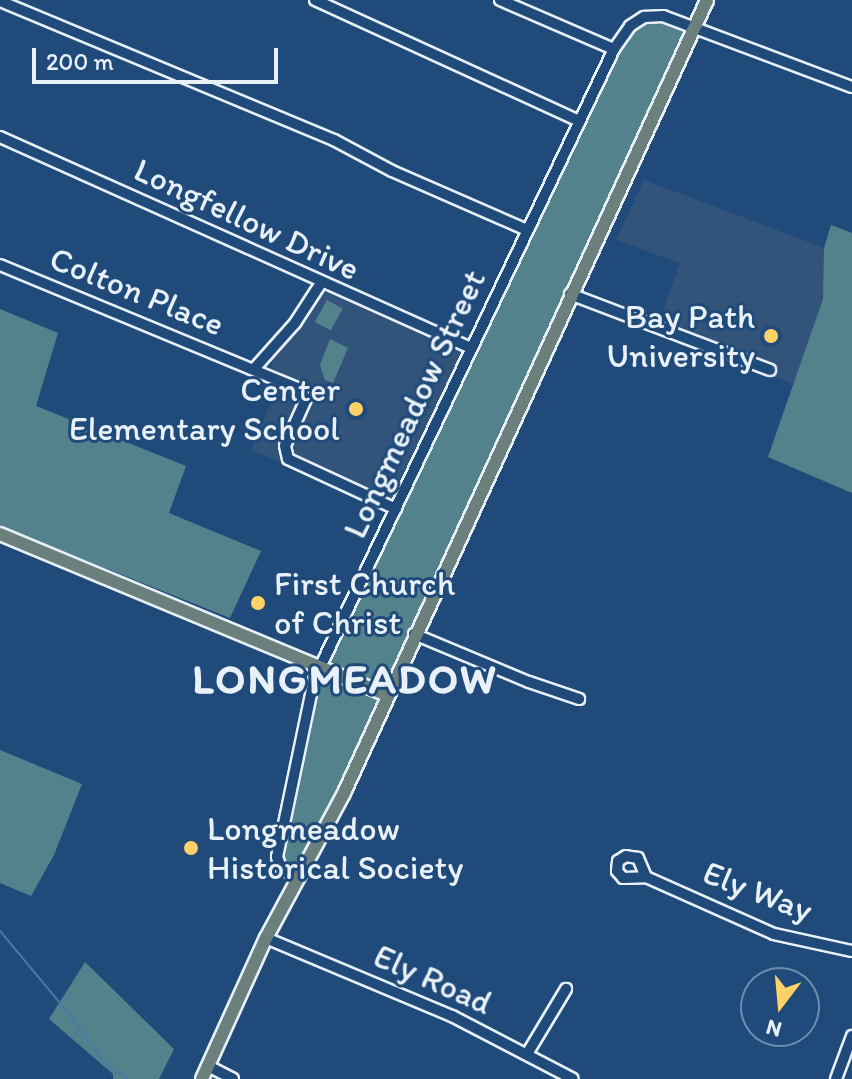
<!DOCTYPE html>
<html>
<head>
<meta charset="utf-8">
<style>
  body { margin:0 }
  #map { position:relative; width:852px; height:1079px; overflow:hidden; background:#1f4a7a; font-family:Itim,sans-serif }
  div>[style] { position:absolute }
  .built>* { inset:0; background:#32547b }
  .green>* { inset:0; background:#53828c; transform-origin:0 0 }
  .stream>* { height:2px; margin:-1px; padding:0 1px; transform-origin:1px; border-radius:1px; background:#497aa6 }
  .roads { filter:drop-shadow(2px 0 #e8f1f8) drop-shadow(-2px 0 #e8f1f8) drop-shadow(0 2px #e8f1f8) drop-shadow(0 -2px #e8f1f8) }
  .minor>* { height:10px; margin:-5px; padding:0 5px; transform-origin:5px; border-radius:5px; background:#1f4a7a }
  .major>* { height:12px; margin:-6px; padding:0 6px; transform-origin:6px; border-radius:6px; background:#6b7f7c }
  .dots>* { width:22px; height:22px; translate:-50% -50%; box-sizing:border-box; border:4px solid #1f4a7a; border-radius:50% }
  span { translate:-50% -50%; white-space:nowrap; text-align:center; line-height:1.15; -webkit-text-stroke:6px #1f4a7a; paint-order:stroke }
  .street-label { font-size:34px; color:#e8f1f8 }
  .poi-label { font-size:34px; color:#e8f1f8 }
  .right { translate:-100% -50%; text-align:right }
  .left { translate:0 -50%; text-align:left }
  .district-label { font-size:42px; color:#e8f1f8; font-weight:700; letter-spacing:2px }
  .north { position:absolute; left:740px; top:967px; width:80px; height:80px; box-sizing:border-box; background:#1f4a7a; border:2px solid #6f8dac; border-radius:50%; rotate:196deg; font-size:22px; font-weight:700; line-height:32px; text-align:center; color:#e8f1f8 }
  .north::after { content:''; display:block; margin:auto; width:28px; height:36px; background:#ffd166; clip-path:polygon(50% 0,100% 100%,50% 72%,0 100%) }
  .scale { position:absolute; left:32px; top:48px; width:246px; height:36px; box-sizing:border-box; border:4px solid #e8f1f8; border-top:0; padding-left:10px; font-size:24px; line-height:28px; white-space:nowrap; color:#e8f1f8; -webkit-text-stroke:6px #1f4a7a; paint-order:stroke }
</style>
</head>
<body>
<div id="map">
  <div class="built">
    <div style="clip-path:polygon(644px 180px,824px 248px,831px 225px,852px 233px,852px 493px,768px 457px,793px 384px,718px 356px,658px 324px,680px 263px,616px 240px)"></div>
    <div style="clip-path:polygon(324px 292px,333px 292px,471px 348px,396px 509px,251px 450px,282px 376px,272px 368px,272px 359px)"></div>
  </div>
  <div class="green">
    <div style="clip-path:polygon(644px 17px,694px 28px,298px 879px,277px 857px,310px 696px,614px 49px)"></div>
    <div style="clip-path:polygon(831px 225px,852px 233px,852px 493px,768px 457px,823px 299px,824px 248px)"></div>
    <div style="left:327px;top:300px;width:18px;height:25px;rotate:29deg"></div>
    <div style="clip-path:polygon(0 309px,58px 333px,36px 406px,186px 466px,169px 513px,261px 551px,230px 618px,0 526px)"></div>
    <div style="clip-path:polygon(330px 339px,348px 348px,333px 383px,325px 380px,320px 365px)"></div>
    <div style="clip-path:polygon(0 750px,82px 784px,54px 855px,31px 896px,0 883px)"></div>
    <div style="clip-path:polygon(85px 962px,174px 1049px,159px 1079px,113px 1079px,113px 1074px,49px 1019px)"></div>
  </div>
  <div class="stream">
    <div style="left:0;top:931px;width:102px;rotate:50.2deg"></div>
    <div style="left:65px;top:1009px;width:72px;rotate:53.4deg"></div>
    <div style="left:108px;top:1067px;width:23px;rotate:31deg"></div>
  </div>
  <div class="roads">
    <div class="minor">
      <div style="left:315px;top:0;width:290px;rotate:24.6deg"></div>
      <div style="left:500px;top:0;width:124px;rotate:23.3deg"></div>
      <div style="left:0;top:1px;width:362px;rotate:22.6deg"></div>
      <div style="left:334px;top:140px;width:66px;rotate:28.1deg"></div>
      <div style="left:392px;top:171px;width:147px;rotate:23.6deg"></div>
      <div style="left:0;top:137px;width:516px;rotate:24.13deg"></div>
      <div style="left:0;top:265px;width:324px;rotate:22.5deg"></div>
      <div style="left:299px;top:389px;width:12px;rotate:55deg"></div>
      <div style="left:306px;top:399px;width:51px;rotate:114.1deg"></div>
      <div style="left:285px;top:446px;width:13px;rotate:77deg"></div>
      <div style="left:288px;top:459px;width:119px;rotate:24.8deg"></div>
      <div style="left:570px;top:294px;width:214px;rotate:20.8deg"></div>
      <div style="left:254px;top:369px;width:62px;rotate:-48.3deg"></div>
      <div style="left:295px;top:323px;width:48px;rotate:-57deg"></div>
      <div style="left:414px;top:634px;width:125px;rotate:22.7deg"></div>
      <div style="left:529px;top:682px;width:53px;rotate:18.8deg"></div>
      <div style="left:646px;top:877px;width:21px;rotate:-113deg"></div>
      <div style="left:638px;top:858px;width:12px;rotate:-171deg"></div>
      <div style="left:626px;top:856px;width:9px;rotate:148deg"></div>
      <div style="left:618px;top:861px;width:10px;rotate:96deg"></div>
      <div style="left:617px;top:871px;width:9px;rotate:49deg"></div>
      <div style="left:623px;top:878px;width:23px;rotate:-2deg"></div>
      <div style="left:646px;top:877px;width:140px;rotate:24deg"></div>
      <div style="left:774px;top:934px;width:80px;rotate:12.3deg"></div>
      <div style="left:298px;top:879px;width:21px;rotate:-145deg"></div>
      <div style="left:281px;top:867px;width:11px;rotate:-112deg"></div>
      <div style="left:277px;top:857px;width:181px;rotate:-78.2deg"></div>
      <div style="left:314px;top:680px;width:699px;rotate:-64.57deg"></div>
      <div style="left:614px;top:49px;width:28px;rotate:-55deg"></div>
      <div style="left:630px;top:26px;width:17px;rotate:-33deg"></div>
      <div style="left:644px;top:17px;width:19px;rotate:-3deg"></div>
      <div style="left:663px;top:16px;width:202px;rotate:20.6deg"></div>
      <div style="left:266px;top:938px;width:202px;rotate:22.8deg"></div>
      <div style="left:452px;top:1016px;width:136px;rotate:27.5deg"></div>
      <div style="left:527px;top:1054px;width:76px;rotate:-59deg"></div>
      <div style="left:208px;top:1066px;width:28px;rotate:27deg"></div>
      <div style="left:836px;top:1079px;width:46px;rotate:-69.6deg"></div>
    </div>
    <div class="major">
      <div style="left:0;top:534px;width:419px;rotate:22.6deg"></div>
      <div style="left:202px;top:1079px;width:155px;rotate:-65.6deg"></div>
      <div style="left:266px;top:938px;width:165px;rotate:-61.7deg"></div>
      <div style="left:344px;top:793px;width:872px;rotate:-65.4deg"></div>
    </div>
  </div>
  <div class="dots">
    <div style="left:771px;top:336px;background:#ffd166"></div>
    <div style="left:356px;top:409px;background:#ffd166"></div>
    <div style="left:258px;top:603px;background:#ffd166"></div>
    <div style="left:191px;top:848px;background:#ffd166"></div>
  </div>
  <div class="street-label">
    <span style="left:247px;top:219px;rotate:25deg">Longfellow Drive</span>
    <span style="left:137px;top:291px;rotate:22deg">Colton Place</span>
    <span style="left:414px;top:404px;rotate:-65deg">Longmeadow Street</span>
    <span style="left:758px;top:891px;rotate:21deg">Ely Way</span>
    <span style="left:433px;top:979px;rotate:24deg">Ely Road</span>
  </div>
  <div class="poi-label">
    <span class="right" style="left:755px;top:336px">Bay Path<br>University</span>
    <span class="right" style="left:340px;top:409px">Center<br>Elementary School</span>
    <span class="left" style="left:274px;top:603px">First Church<br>of Christ</span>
    <span class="left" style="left:207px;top:848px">Longmeadow<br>Historical Society</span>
  </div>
  <div class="district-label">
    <span style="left:345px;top:679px">LONGMEADOW</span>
  </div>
  <div class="north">N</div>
  <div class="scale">200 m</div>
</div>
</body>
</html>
